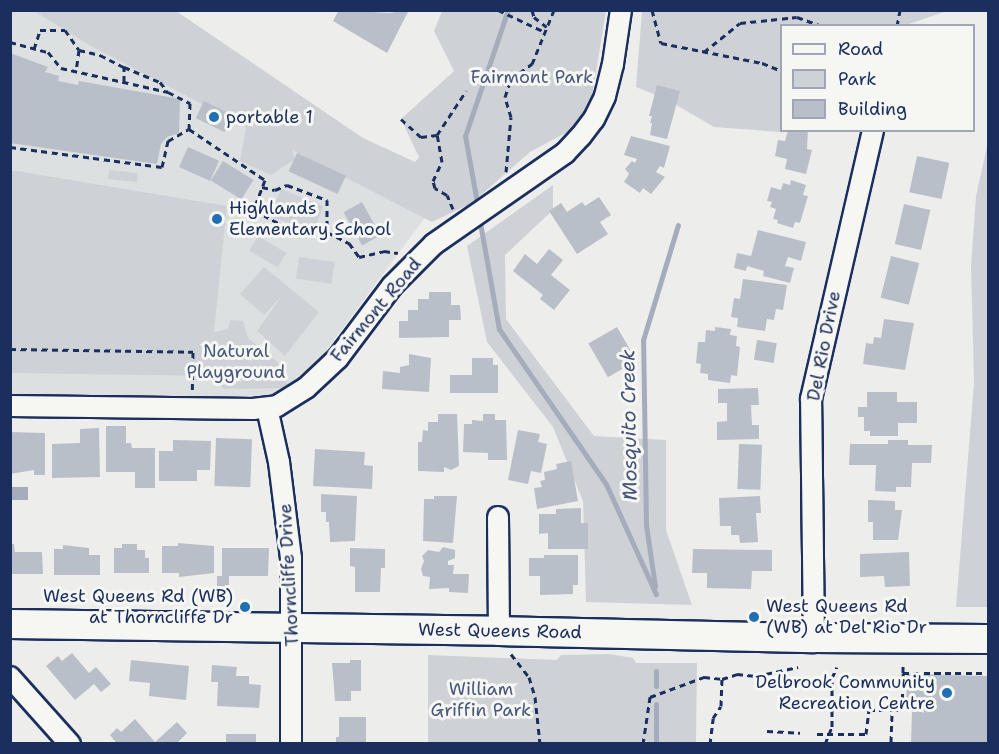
<!DOCTYPE html>
<html>
<head>
<meta charset="utf-8">
<style>
  body { margin:0 }
  #map { position:relative; width:999px; height:754px; overflow:hidden; background:#edeeec; font-family:"Shantell Sans",sans-serif }
  div>[style] { position:absolute }
  .built>* { inset:0; background:#dde0e1 }
  .green>* { inset:0; background:#ced2d7; transform-origin:0 0 }
  .water>* { inset:0; background:#a5acbc; transform-origin:0 0 }
  .stream>* { height:5px; margin:-2.5px; padding:0 2.5px; transform-origin:2.5px; border-radius:2.5px; background:#a5acbc }
  .building>* { inset:0; background:#b9bfc8; transform-origin:0 0 }
  .path>* { height:3px; margin-top:-1.5px; transform-origin:0; background:repeating-linear-gradient(90deg,#1b2f5e 0 6px,transparent 0 10.5px) }
  .roads { filter:drop-shadow(2px 0 #1b2f5e) drop-shadow(-2px 0 #1b2f5e) drop-shadow(0 2px #1b2f5e) drop-shadow(0 -2px #1b2f5e) }
  .street>* { height:20px; margin:-10px; padding:0 10px; transform-origin:10px; border-radius:10px; background:#f6f6f2 }
  .secondary>* { height:28px; margin:-14px; padding:0 14px; transform-origin:14px; border-radius:14px; background:#f6f6f2 }
  .dots>* { width:16px; height:16px; translate:-50% -50%; box-sizing:border-box; border:3px solid #f6f6f2; border-radius:50% }
  span { translate:-50% -50%; white-space:nowrap; text-align:center; line-height:1.15; -webkit-text-stroke:6px #f6f6f2; paint-order:stroke }
  .park-label { font-size:18px; color:#48587c }
  .poi-label { font-size:18px; color:#1b2f5e }
  .left { translate:0 -50%; text-align:left }
  .right { translate:-100% -50%; text-align:right }
  .street-label { font-size:18px; color:#1b2f5e }
  .water-label { font-size:20px; color:#44547a; font-style:italic }
  .frame { position:absolute; inset:0; border:12px solid #1b2f5e; pointer-events:none }
  .legend { position:absolute; left:780px; top:24px; width:195px; height:108px; box-sizing:border-box; background:#f6f6f2; border:2px solid #9ea6b7; margin:0; padding:8px 10px; list-style:none; font-size:18px; color:#1b2f5e }
  .legend li { display:flex; align-items:center; gap:12px; height:30px }
  .legend b { width:30px; border:2px solid #9ea6b7 }
</style>
</head>
<body>
<div id="map">
  <div class="built">
    <div style="clip-path:polygon(11px 11px,73px 11px,438px 200px,305px 379px,265px 403px,11px 399px)"></div>
  </div>
  <div class="green">
    <div style="clip-path:polygon(34px 11px,176px 11px,363px 138px,415px 162px,419px 157px,401px 119px,454px 71px,434px 31px,442px 11px,606px 11px,588px 121px,530px 152px,472px 203px,432px 222px,292px 150px,295px 159px,271px 175px,240px 161px,246px 127px,91px 46px)"></div>
    <div style="clip-path:polygon(642px 11px,947px 11px,906px 25px,782px 26px,782px 130px,824px 131px,779px 132px,714px 127px,666px 99px,636px 87px)"></div>
    <div style="clip-path:polygon(988px 142px,988px 607px,956px 607px,974px 383px,971px 266px,976px 196px)"></div>
    <div style="clip-path:polygon(10px 170px,227px 206px,214px 332px,228px 329px,230px 320px,243px 321px,248px 338px,280px 364px,289px 388px,224px 389px,209px 376px,11px 373px)"></div>
    <div style="left:109px;top:170px;width:29px;height:9px;rotate:6deg"></div>
    <div style="clip-path:polygon(553px 185px,553px 210px,505px 255px,506px 319px,594px 436px,666px 440px,666px 530px,692px 605px,586px 602px,583px 501px,553px 427px,487px 342px,467px 246px)"></div>
    <div style="left:281px;top:189px;width:46px;height:29px;rotate:22deg"></div>
    <div style="left:258px;top:236px;width:33px;height:17px;rotate:31deg"></div>
    <div style="left:299px;top:257px;width:36px;height:22px;rotate:8deg"></div>
    <div style="clip-path:polygon(264px 267px,319px 312px,285px 356px,257px 331px,282px 296px,264px 315px,240px 294px)"></div>
    <div style="clip-path:polygon(609px 654px,633px 658px,636px 663px,697px 663px,696px 743px,428px 743px,428px 655px,557px 660px,561px 655px)"></div>
  </div>
  <div class="water">
    <div style="left:10px;top:487px;width:18px;height:13px"></div>
  </div>
  <div class="stream">
    <div style="left:478px;top:208px;width:73px;rotate:-100.2deg"></div>
    <div style="left:465px;top:136px;width:133px;rotate:-71.2deg"></div>
    <div style="left:479px;top:217px;width:114px;rotate:79.9deg"></div>
    <div style="left:499px;top:329px;width:188px;rotate:55.4deg"></div>
    <div style="left:606px;top:484px;width:121px;rotate:65.6deg"></div>
    <div style="left:655px;top:586px;width:62px;rotate:-98.4deg"></div>
    <div style="left:646px;top:525px;width:185px;rotate:-90.9deg"></div>
    <div style="left:643px;top:340px;width:120px;rotate:-73.1deg"></div>
    <div style="left:656px;top:671px;width:15px;rotate:90deg"></div>
    <div style="left:656px;top:704px;width:40px;rotate:90deg"></div>
  </div>
  <div class="building">
    <div style="clip-path:polygon(339px 10px,389px 13px,409px 10px,387px 53px,333px 21px)"></div>
    <div style="clip-path:polygon(10px 53px,48px 67px,45px 72px,59px 76px,58px 81px,78px 85px,79px 81px,180px 99px,179px 133px,167px 137px,161px 144px,157px 164px,10px 143px)"></div>
    <div style="clip-path:polygon(657px 85px,680px 91px,667px 139px,650px 135px,652px 123px,650px 123px,652px 116px,649px 116px)"></div>
    <div style="left:204px;top:101px;width:32px;height:19px;rotate:26deg"></div>
    <div style="clip-path:polygon(788px 130px,808px 130px,807px 149px,812px 150px,806px 174px,785px 169px,787px 159px,775px 156px,778px 140px,785px 141px)"></div>
    <div style="clip-path:polygon(631px 136px,670px 146px,664px 168px,660px 166px,656px 172px,665px 177px,651px 194px,643px 188px,640px 193px,624px 182px,629px 174px,625px 169px,632px 161px,635px 163px,637px 159px,624px 155px)"></div>
    <div style="left:188px;top:147px;width:34px;height:22px;rotate:24deg"></div>
    <div style="left:297px;top:153px;width:54px;height:20px;rotate:25deg"></div>
    <div style="left:917px;top:156px;width:33px;height:37px;rotate:12deg"></div>
    <div style="left:223px;top:161px;width:36px;height:23px;rotate:32deg"></div>
    <div style="clip-path:polygon(791px 180px,806px 185px,803px 195px,808px 196px,800px 223px,795px 222px,793px 228px,777px 223px,778px 220px,773px 219px,776px 209px,770px 207px,772px 202px,767px 201px,771px 187px,781px 190px,783px 183px,790px 185px)"></div>
    <div style="clip-path:polygon(599px 197px,611px 215px,600px 222px,608px 234px,577px 254px,549px 211px,561px 203px,567px 212px,582px 202px,585px 206px)"></div>
    <div style="left:362px;top:202px;width:38px;height:21px;rotate:61deg"></div>
    <div style="left:904px;top:204px;width:27px;height:41px;rotate:13deg"></div>
    <div style="clip-path:polygon(758px 230px,806px 242px,801px 261px,788px 257px,785px 266px,794px 268px,790px 283px,763px 276px,764px 271px,747px 266px,746px 271px,734px 268px,737px 253px,751px 256px)"></div>
    <div style="clip-path:polygon(549px 249px,563px 260px,551px 275px,570px 290px,554px 310px,540px 299px,543px 295px,513px 271px,525px 254px,537px 264px)"></div>
    <div style="left:891px;top:256px;width:29px;height:43px;rotate:14deg"></div>
    <div style="clip-path:polygon(743px 279px,787px 285px,783px 310px,776px 309px,774px 320px,767px 319px,765px 331px,737px 327px,738px 318px,731px 317px,734px 298px,740px 299px)"></div>
    <div style="clip-path:polygon(429px 292px,451px 292px,451px 305px,460px 305px,461px 320px,449px 320px,449px 337px,399px 338px,399px 321px,408px 321px,408px 310px,418px 310px,418px 299px,429px 299px)"></div>
    <div style="clip-path:polygon(884px 319px,914px 323px,905px 370px,863px 364px,866px 343px,873px 344px,874px 337px,881px 338px)"></div>
    <div style="left:617px;top:327px;width:39px;height:33px;rotate:60deg"></div>
    <div style="clip-path:polygon(715px 327px,731px 329px,730px 335px,737px 336px,736px 346px,740px 347px,737px 376px,731px 375px,730px 383px,708px 380px,708px 374px,700px 373px,701px 364px,696px 363px,698px 342px,705px 342px,706px 330px,715px 331px)"></div>
    <div style="left:757px;top:340px;width:20px;height:20px;rotate:9deg"></div>
    <div style="clip-path:polygon(409px 354px,431px 358px,429px 392px,382px 389px,383px 371px,400px 373px,400px 367px,409px 365px)"></div>
    <div style="clip-path:polygon(472px 358px,493px 358px,493px 365px,498px 365px,498px 393px,450px 393px,450px 375px,472px 375px)"></div>
    <div style="clip-path:polygon(758px 388px,759px 405px,751px 405px,752px 425px,759px 425px,759px 439px,717px 440px,717px 422px,727px 421px,727px 403px,718px 403px,718px 389px)"></div>
    <div style="clip-path:polygon(867px 392px,897px 392px,897px 402px,917px 402px,917px 423px,898px 423px,898px 436px,870px 436px,870px 431px,864px 431px,864px 417px,858px 417px,858px 407px,867px 407px)"></div>
    <div style="clip-path:polygon(438px 414px,457px 414px,459px 466px,451px 470px,444px 467px,444px 472px,418px 471px,418px 442px,422px 442px,423px 430px,428px 431px,428px 422px,438px 422px)"></div>
    <div style="clip-path:polygon(483px 414px,495px 414px,495px 420px,506px 420px,507px 460px,488px 460px,488px 453px,463px 452px,464px 424px,472px 424px,472px 420px,483px 421px)"></div>
    <div style="clip-path:polygon(106px 426px,126px 426px,126px 443px,131px 443px,132px 448px,155px 448px,155px 488px,135px 488px,135px 472px,106px 472px)"></div>
    <div style="clip-path:polygon(99px 428px,100px 477px,52px 478px,52px 444px,80px 443px,80px 429px)"></div>
    <div style="clip-path:polygon(518px 430px,540px 434px,538px 442px,547px 444px,541px 473px,531px 471px,528px 484px,508px 480px)"></div>
    <div style="clip-path:polygon(10px 432px,45px 433px,45px 475px,34px 475px,34px 470px,10px 474px)"></div>
    <div style="left:216px;top:438px;width:36px;height:48px;rotate:2deg"></div>
    <div style="clip-path:polygon(173px 440px,211px 441px,210px 470px,197px 470px,197px 481px,159px 481px,159px 451px,173px 451px)"></div>
    <div style="clip-path:polygon(888px 440px,908px 440px,908px 445px,932px 445px,931px 463px,912px 463px,911px 487px,896px 487px,896px 492px,875px 491px,876px 465px,849px 465px,850px 444px,888px 444px)"></div>
    <div style="left:739px;top:444px;width:23px;height:45px;rotate:2deg"></div>
    <div style="clip-path:polygon(315px 449px,365px 452px,364px 465px,373px 466px,372px 489px,313px 486px)"></div>
    <div style="clip-path:polygon(571px 461px,578px 501px,537px 509px,534px 488px,542px 487px,540px 481px,545px 480px,544px 472px,557px 469px,556px 464px)"></div>
    <div style="clip-path:polygon(321px 494px,357px 496px,355px 541px,330px 542px,329px 522px,326px 522px,326px 512px,321px 512px)"></div>
    <div style="clip-path:polygon(434px 496px,457px 496px,453px 543px,423px 541px,424px 499px,434px 499px)"></div>
    <div style="clip-path:polygon(760px 496px,761px 513px,756px 513px,758px 542px,740px 543px,739px 535px,731px 535px,731px 526px,720px 526px,719px 498px)"></div>
    <div style="clip-path:polygon(868px 500px,895px 501px,895px 510px,902px 510px,898px 540px,873px 540px,873px 522px,868px 522px)"></div>
    <div style="clip-path:polygon(581px 508px,581px 523px,588px 523px,588px 549px,548px 549px,548px 533px,539px 534px,539px 514px,556px 514px,556px 509px)"></div>
    <div style="clip-path:polygon(178px 543px,214px 546px,214px 573px,179px 577px,179px 573px,162px 573px,162px 546px,178px 546px)"></div>
    <div style="clip-path:polygon(10px 544px,14px 544px,15px 552px,42px 552px,43px 574px,10px 574px)"></div>
    <div style="clip-path:polygon(122px 544px,137px 544px,137px 550px,145px 550px,145px 558px,149px 558px,149px 573px,114px 573px,114px 548px,122px 548px)"></div>
    <div style="clip-path:polygon(63px 545px,89px 548px,89px 555px,100px 555px,100px 575px,54px 575px,54px 549px,63px 549px)"></div>
    <div style="clip-path:polygon(443px 547px,455px 550px,455px 558px,448px 561px,448px 565px,454px 565px,453px 574px,469px 574px,468px 593px,449px 592px,449px 588px,429px 589px,430px 577px,423px 576px,421px 569px,424px 561px,422px 556px,428px 550px,439px 552px)"></div>
    <div style="clip-path:polygon(222px 548px,269px 548px,268px 576px,229px 576px,229px 595px,217px 595px,217px 576px,222px 576px)"></div>
    <div style="clip-path:polygon(350px 548px,385px 549px,385px 568px,381px 568px,380px 592px,355px 592px,355px 567px,350px 566px)"></div>
    <div style="clip-path:polygon(693px 549px,772px 550px,772px 571px,752px 571px,751px 589px,707px 588px,707px 573px,692px 573px)"></div>
    <div style="clip-path:polygon(909px 552px,910px 586px,885px 587px,884px 576px,860px 577px,860px 554px)"></div>
    <div style="clip-path:polygon(544px 555px,578px 555px,578px 585px,573px 585px,573px 594px,540px 595px,540px 576px,529px 576px,529px 558px,544px 558px)"></div>
    <div style="clip-path:polygon(72px 653px,89px 673px,96px 667px,111px 684px,101px 692px,94px 684px,75px 700px,46px 666px,58px 656px,62px 661px)"></div>
    <div style="clip-path:polygon(131px 660px,189px 666px,186px 700px,149px 696px,150px 683px,129px 681px)"></div>
    <div style="clip-path:polygon(350px 660px,361px 660px,361px 691px,351px 691px,351px 701px,335px 701px,332px 663px,350px 663px)"></div>
    <div style="clip-path:polygon(212px 665px,237px 667px,236px 676px,249px 676px,249px 684px,261px 685px,259px 708px,217px 706px,218px 682px,211px 682px)"></div>
    <div style="clip-path:polygon(907px 674px,988px 676px,988px 744px,911px 744px,912px 711px,906px 710px)"></div>
    <div style="clip-path:polygon(339px 717px,366px 717px,366px 744px,336px 744px,336px 737px,339px 737px)"></div>
    <div style="clip-path:polygon(135px 719px,155px 742px,177px 722px,187px 733px,176px 744px,117px 744px,110px 735px,117px 728px,121px 732px)"></div>
    <div style="left:226px;top:734px;width:30px;height:10px"></div>
  </div>
  <div class="path">
    <div style="left:498px;top:10px;width:52px;rotate:25.1deg"></div>
    <div style="left:532px;top:10px;width:7px;rotate:74deg"></div>
    <div style="left:534px;top:17px;width:16px;rotate:38deg"></div>
    <div style="left:652px;top:10px;width:34px;rotate:75deg"></div>
    <div style="left:661px;top:43px;width:103px;rotate:11.2deg"></div>
    <div style="left:762px;top:63px;width:22px;rotate:22deg"></div>
    <div style="left:897px;top:26px;width:16px;rotate:-79deg"></div>
    <div style="left:10px;top:42px;width:39px;rotate:15deg"></div>
    <div style="left:48px;top:52px;width:21px;rotate:51deg"></div>
    <div style="left:61px;top:68px;width:110px;rotate:12.6deg"></div>
    <div style="left:168px;top:92px;width:25px;rotate:27deg"></div>
    <div style="left:190px;top:103px;width:26px;rotate:92deg"></div>
    <div style="left:189px;top:129px;width:92px;rotate:33.9deg"></div>
    <div style="left:265px;top:180px;width:25px;rotate:111deg"></div>
    <div style="left:256px;top:203px;width:14px;rotate:60deg"></div>
    <div style="left:263px;top:215px;width:41px;rotate:27.8deg"></div>
    <div style="left:299px;top:234px;width:28px;rotate:-4deg"></div>
    <div style="left:327px;top:232px;width:25px;rotate:27deg"></div>
    <div style="left:349px;top:243px;width:17px;rotate:54deg"></div>
    <div style="left:359px;top:257px;width:26px;rotate:-13deg"></div>
    <div style="left:384px;top:251px;width:14px;rotate:8deg"></div>
    <div style="left:34px;top:49px;width:20px;rotate:-72deg"></div>
    <div style="left:40px;top:30px;width:25px"></div>
    <div style="left:65px;top:30px;width:24px;rotate:55deg"></div>
    <div style="left:79px;top:50px;width:21px;rotate:98deg"></div>
    <div style="left:79px;top:50px;width:22px;rotate:13deg"></div>
    <div style="left:100px;top:55px;width:27px;rotate:27deg"></div>
    <div style="left:704px;top:52px;width:46px;rotate:-38.9deg"></div>
    <div style="left:740px;top:23px;width:57px;rotate:-6deg"></div>
    <div style="left:797px;top:17px;width:27px;rotate:20deg"></div>
    <div style="left:124px;top:82px;width:15px;rotate:-90deg"></div>
    <div style="left:124px;top:67px;width:39px;rotate:23deg"></div>
    <div style="left:160px;top:82px;width:11px;rotate:52deg"></div>
    <div style="left:401px;top:119px;width:27px;rotate:42deg"></div>
    <div style="left:421px;top:137px;width:16px;rotate:-7deg"></div>
    <div style="left:10px;top:147px;width:153px;rotate:7.5deg"></div>
    <div style="left:162px;top:167px;width:27px;rotate:-77deg"></div>
    <div style="left:168px;top:141px;width:24px;rotate:-30deg"></div>
    <div style="left:506px;top:172px;width:55px;rotate:-84.8deg"></div>
    <div style="left:511px;top:117px;width:21px;rotate:-107deg"></div>
    <div style="left:505px;top:97px;width:19px;rotate:-72deg"></div>
    <div style="left:511px;top:79px;width:26px;rotate:-36deg"></div>
    <div style="left:532px;top:64px;width:58px;rotate:-67.8deg"></div>
    <div style="left:262px;top:187px;width:13px;rotate:13deg"></div>
    <div style="left:275px;top:190px;width:13px;rotate:-23deg"></div>
    <div style="left:287px;top:185px;width:43px;rotate:20.6deg"></div>
    <div style="left:327px;top:200px;width:32px;rotate:90deg"></div>
    <div style="left:453px;top:209px;width:15px;rotate:-113deg"></div>
    <div style="left:447px;top:195px;width:14px;rotate:-150deg"></div>
    <div style="left:435px;top:188px;width:7px;rotate:-106deg"></div>
    <div style="left:433px;top:181px;width:21px;rotate:-65deg"></div>
    <div style="left:442px;top:162px;width:27px;rotate:-100deg"></div>
    <div style="left:437px;top:135px;width:53px;rotate:-56.6deg"></div>
    <div style="left:10px;top:349px;width:183px;rotate:0.9deg"></div>
    <div style="left:193px;top:352px;width:39px;rotate:91deg"></div>
    <div style="left:511px;top:654px;width:29px;rotate:52deg"></div>
    <div style="left:529px;top:677px;width:21px;rotate:73deg"></div>
    <div style="left:535px;top:697px;width:47px;rotate:83.9deg"></div>
    <div style="left:903px;top:673px;width:10px;rotate:-90deg"></div>
    <div style="left:756px;top:677px;width:13px;rotate:42deg"></div>
    <div style="left:767px;top:731px;width:33px;rotate:3deg"></div>
    <div style="left:817px;top:734px;width:49px"></div>
    <div style="left:866px;top:734px;width:24px;rotate:-83deg"></div>
    <div style="left:869px;top:710px;width:23px"></div>
    <div style="left:891px;top:742px;width:32px;rotate:-88deg"></div>
    <div style="left:892px;top:710px;width:10px"></div>
    <div style="left:902px;top:710px;width:37px;rotate:-88deg"></div>
    <div style="left:903px;top:673px;width:85px"></div>
    <div style="left:643px;top:744px;width:48px;rotate:-81.5deg"></div>
    <div style="left:650px;top:697px;width:58px;rotate:-20.3deg"></div>
    <div style="left:704px;top:677px;width:18px;rotate:6deg"></div>
    <div style="left:710px;top:744px;width:26px;rotate:-83deg"></div>
    <div style="left:713px;top:718px;width:14px;rotate:-56deg"></div>
    <div style="left:721px;top:706px;width:27px;rotate:-88deg"></div>
    <div style="left:722px;top:679px;width:16px;rotate:-18deg"></div>
    <div style="left:737px;top:674px;width:19px;rotate:6deg"></div>
    <div style="left:756px;top:676px;width:43px;rotate:-12.1deg"></div>
    <div style="left:825px;top:744px;width:18px;rotate:-68deg"></div>
    <div style="left:832px;top:727px;width:49px;rotate:-90deg"></div>
    <div style="left:832px;top:678px;width:12px;rotate:-66deg"></div>
  </div>
  <div class="roads">
    <div class="street">
      <div style="left:10px;top:406px;width:243px;rotate:0.7deg"></div>
      <div style="left:253px;top:409px;width:24px;rotate:-7deg"></div>
      <div style="left:277px;top:406px;width:34px;rotate:-32deg"></div>
      <div style="left:306px;top:388px;width:44px;rotate:-43.2deg"></div>
      <div style="left:338px;top:358px;width:90px;rotate:-53.1deg"></div>
      <div style="left:392px;top:286px;width:59px;rotate:-45deg"></div>
      <div style="left:434px;top:244px;width:160px;rotate:-34.8deg"></div>
      <div style="left:565px;top:153px;width:23px;rotate:-47deg"></div>
      <div style="left:581px;top:136px;width:21px;rotate:-53deg"></div>
      <div style="left:594px;top:119px;width:25px;rotate:-64deg"></div>
      <div style="left:605px;top:96px;width:33px;rotate:-76deg"></div>
      <div style="left:613px;top:64px;width:55px;rotate:-81.6deg"></div>
      <div style="left:267px;top:408px;width:55px;rotate:77.5deg"></div>
      <div style="left:279px;top:462px;width:97px;rotate:82.9deg"></div>
      <div style="left:291px;top:558px;width:186px;rotate:90deg"></div>
      <div style="left:498px;top:517px;width:114px;rotate:89.5deg"></div>
      <div style="left:814px;top:638px;width:239px;rotate:-90.7deg"></div>
      <div style="left:811px;top:399px;width:276px;rotate:-77deg"></div>
      <div style="left:10px;top:677px;width:90px;rotate:48.2deg"></div>
    </div>
    <div class="secondary">
      <div style="left:10px;top:624px;width:489px;rotate:0.8deg"></div>
      <div style="left:499px;top:631px;width:315px;rotate:1.3deg"></div>
      <div style="left:814px;top:638px;width:174px;rotate:0.3deg"></div>
    </div>
  </div>
  <div class="dots">
    <div style="left:214px;top:117px;background:#1f6fb2"></div>
    <div style="left:217px;top:219px;background:#1f6fb2"></div>
    <div style="left:245px;top:607px;background:#1f6fb2"></div>
    <div style="left:754px;top:617px;background:#1f6fb2"></div>
    <div style="left:947px;top:693px;background:#1f6fb2"></div>
  </div>
  <div class="park-label">
    <span style="left:532px;top:77px">Fairmont Park</span>
    <span style="left:236px;top:362px">Natural<br>Playground</span>
    <span style="left:481px;top:700px">William<br>Griffin Park</span>
  </div>
  <div class="poi-label">
    <span class="left" style="left:226px;top:117px">portable 1</span>
    <span class="left" style="left:229px;top:219px">Highlands<br>Elementary School</span>
    <span class="right" style="left:233px;top:607px">West Queens Rd (WB)<br>at Thorncliffe Dr</span>
    <span class="left" style="left:766px;top:617px">West Queens Rd<br>(WB) at Del Rio Dr</span>
    <span class="right" style="left:935px;top:693px">Delbrook Community<br>Recreation Centre</span>
  </div>
  <div class="street-label">
    <span style="left:376px;top:310px;rotate:-50deg">Fairmont Road</span>
    <span style="left:824px;top:346px;rotate:-79deg">Del Rio Drive</span>
    <span style="left:289px;top:575px;rotate:-93deg">Thorncliffe Drive</span>
    <span style="left:500px;top:631px;rotate:1deg">West Queens Road</span>
  </div>
  <div class="water-label">
    <span style="left:629px;top:425px;rotate:-91deg">Mosquito Creek</span>
  </div>
  <div class="frame"></div>
  <ul class="legend">
  <li><b style="height:8px;background:#f6f6f2"></b>Road</li>
  <li><b style="height:16px;background:#ced2d7"></b>Park</li>
  <li><b style="height:16px;background:#b9bfc8"></b>Building</li>
  </ul>
</div>
</body>
</html>
